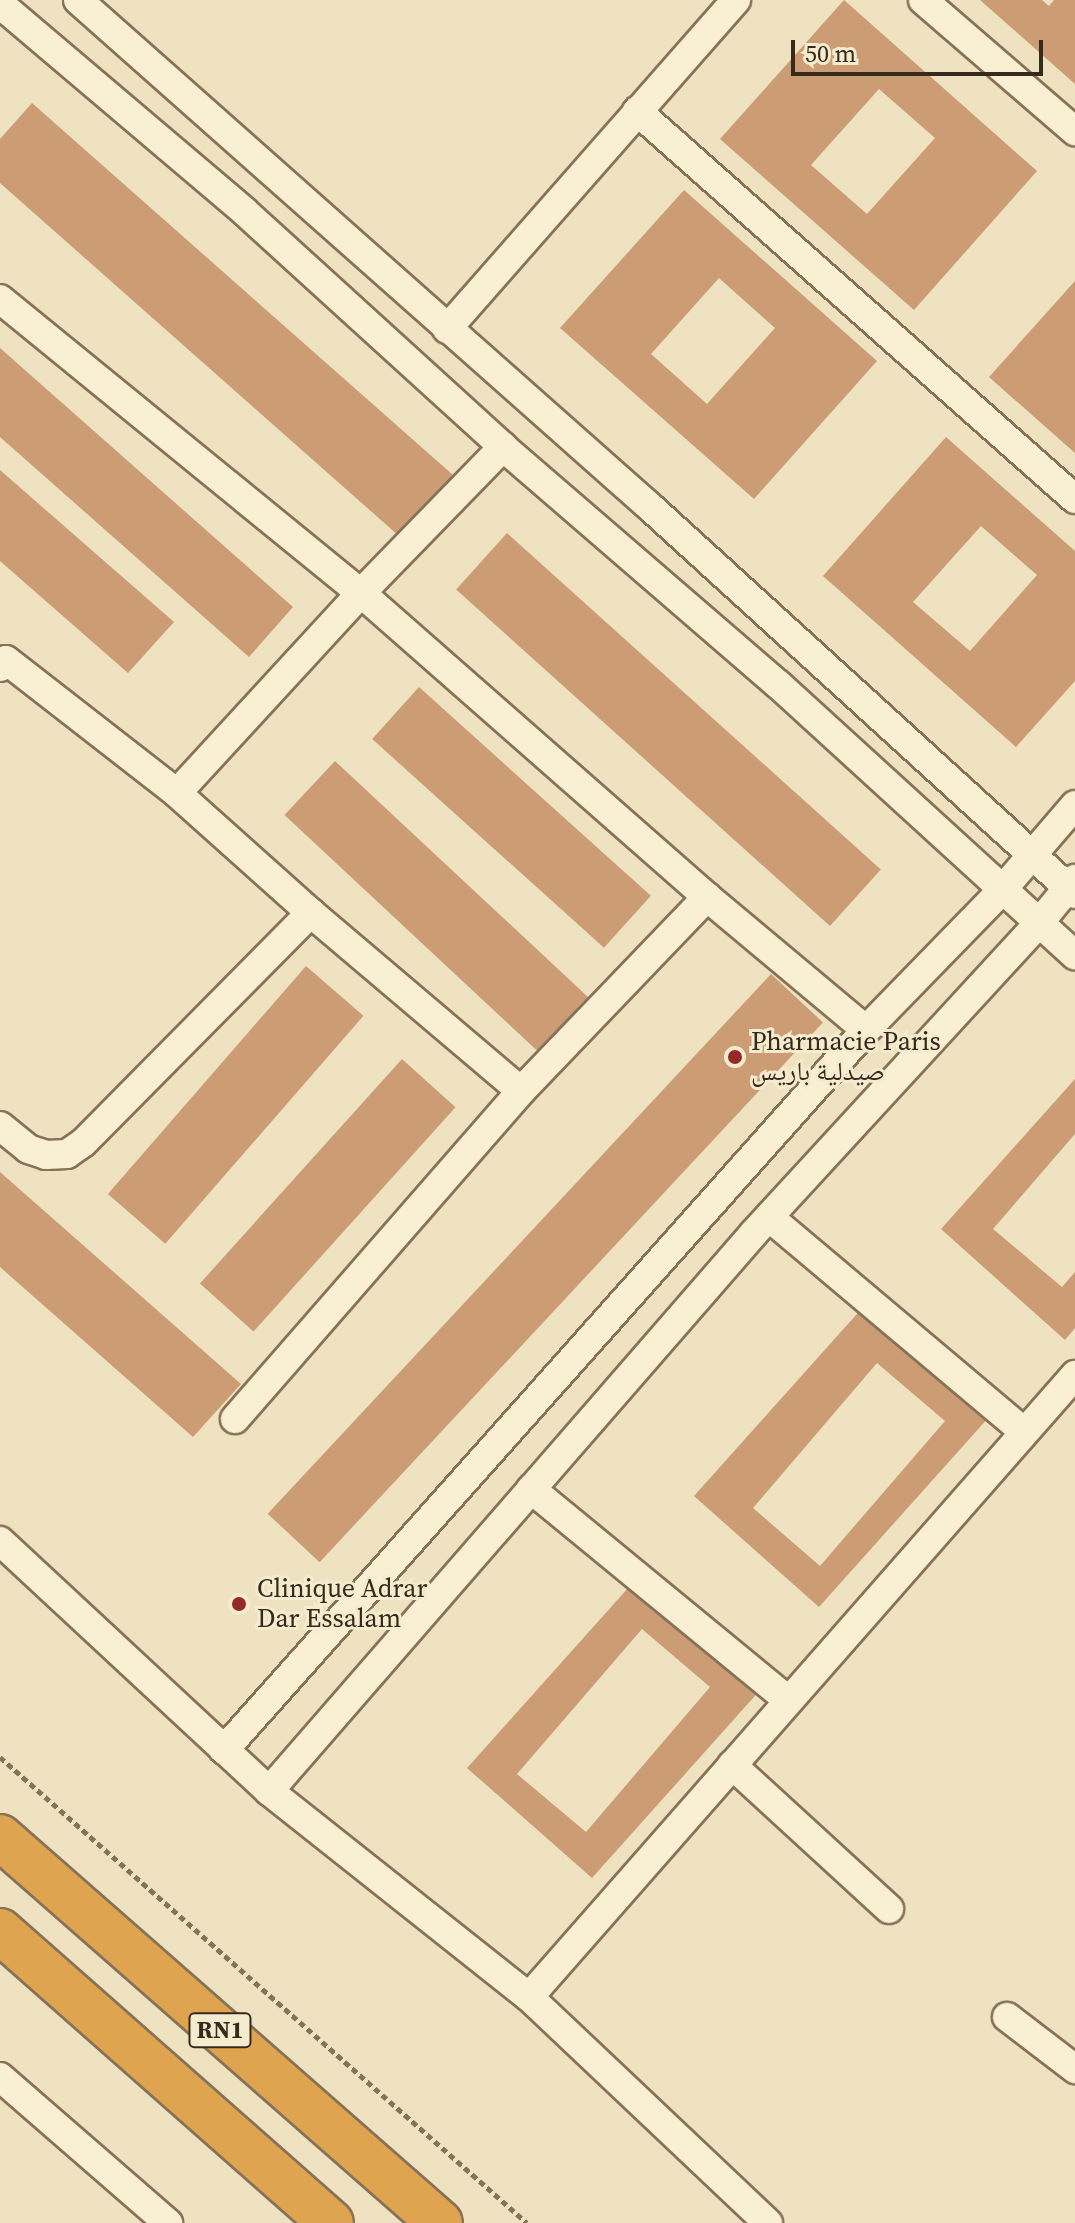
<!DOCTYPE html>
<html>
<head>
<meta charset="utf-8">
<style>
  body { margin:0 }
  #map { position:relative; width:1075px; height:2223px; overflow:hidden; background:#eee2c0; font-family:"Source Serif 4","Noto Naskh Arabic",serif }
  div>[style] { position:absolute }
  .building>* { inset:0; background:#cc9c75; transform-origin:0 0 }
  .path>* { height:5px; margin-top:-2.5px; transform-origin:0; background:repeating-linear-gradient(90deg,#877258 0 6px,transparent 0 10px) }
  .roads { filter:drop-shadow(2px 0 #877258) drop-shadow(-2px 0 #877258) drop-shadow(0 2px #877258) drop-shadow(0 -2px #877258) }
  .street>* { height:28px; margin:-14px; padding:0 14px; transform-origin:14px; border-radius:14px; background:#f9efd3 }
  .highway>* { height:44px; margin:-22px; padding:0 22px; transform-origin:22px; border-radius:22px; background:#dfa44f }
  .dots>* { width:22px; height:22px; translate:-50% -50%; box-sizing:border-box; border:4px solid #f5eccf; border-radius:50% }
  span { translate:-50% -50%; white-space:nowrap; text-align:center; line-height:1.15; -webkit-text-stroke:6px #f5eccf; paint-order:stroke }
  .shield-label span { padding:2px 6px; background:#f5eccf; border:2px solid; border-radius:6px; -webkit-text-stroke-width:0 }
  .shield-label { font-size:24px; color:#362a1c; font-weight:700 }
  .poi-label { font-size:26px; color:#362a1c }
  .left { translate:0 -50%; text-align:left }
  .scale { position:absolute; left:791px; top:40px; width:252px; height:36px; box-sizing:border-box; border:4px solid #362a1c; border-top:0; padding-left:10px; font-size:24px; line-height:28px; white-space:nowrap; color:#362a1c; -webkit-text-stroke:6px #f5eccf; paint-order:stroke }
</style>
</head>
<body>
<div id="map">
  <div class="building">
    <div style="clip-path:polygon(evenodd,844px 0,1037px 171px,914px 310px,720px 139px,844px 0,879px 89px,935px 138px,867px 214px,811px 165px,879px 89px)"></div>
    <div style="clip-path:polygon(980px 0,1042px 0,1049px 6px,1054px 0,1075px 0,1075px 84px)"></div>
    <div style="clip-path:polygon(32px 103px,453px 475px,399px 536px,0 183px,0 139px)"></div>
    <div style="clip-path:polygon(evenodd,684px 190px,877px 361px,754px 499px,560px 328px,684px 190px,719px 278px,775px 328px,707px 404px,651px 354px,719px 278px)"></div>
    <div style="clip-path:polygon(1075px 281px,1075px 453px,989px 377px)"></div>
    <div style="clip-path:polygon(0 348px,293px 607px,249px 657px,0 437px)"></div>
    <div style="clip-path:polygon(evenodd,946px 437px,1075px 551px,1075px 681px,1016px 747px,823px 576px,946px 437px,981px 526px,1037px 575px,970px 651px,913px 602px,981px 526px)"></div>
    <div style="clip-path:polygon(0 470px,174px 622px,128px 673px,0 561px)"></div>
    <div style="left:507px;top:533px;width:503px;height:76px;rotate:42deg"></div>
    <div style="left:419px;top:687px;width:312px;height:70px;rotate:42deg"></div>
    <div style="left:335px;top:761px;width:358px;height:74px;rotate:43deg"></div>
    <div style="left:306px;top:966px;width:76px;height:302px;rotate:41deg"></div>
    <div style="left:771px;top:974px;width:71px;height:738px;rotate:43deg"></div>
    <div style="left:402px;top:1059px;width:72px;height:302px;rotate:42deg"></div>
    <div style="clip-path:polygon(1075px 1079px,1075px 1134px,993px 1229px,1062px 1287px,1075px 1272px,1075px 1328px,1065px 1340px,941px 1229px)"></div>
    <div style="clip-path:polygon(0 1172px,241px 1384px,193px 1437px,0 1267px)"></div>
    <div style="clip-path:polygon(evenodd,864px 1306px,989px 1417px,819px 1607px,694px 1496px,864px 1306px,877px 1363px,945px 1421px,820px 1566px,753px 1508px,877px 1363px)"></div>
    <div style="clip-path:polygon(evenodd,637px 1578px,762px 1688px,592px 1878px,467px 1768px,637px 1578px,642px 1629px,710px 1687px,586px 1832px,517px 1774px,642px 1629px)"></div>
  </div>
  <div class="path">
    <div style="left:0;top:1757px;width:703px;rotate:41.48deg"></div>
  </div>
  <div class="roads">
    <div class="street">
      <div style="left:78px;top:0;width:763px;rotate:41.55deg"></div>
      <div style="left:649px;top:506px;width:576px;rotate:42.33deg"></div>
      <div style="left:923px;top:0;width:201px;rotate:40.8deg"></div>
      <div style="left:0;top:4px;width:321px;rotate:40.3deg"></div>
      <div style="left:245px;top:212px;width:349px;rotate:42.3deg"></div>
      <div style="left:503px;top:447px;width:364px;rotate:40.8deg"></div>
      <div style="left:779px;top:685px;width:401px;rotate:42.4deg"></div>
      <div style="left:637px;top:111px;width:585px;rotate:41.54deg"></div>
      <div style="left:0;top:299px;width:466px;rotate:39.2deg"></div>
      <div style="left:361px;top:593px;width:461px;rotate:41.3deg"></div>
      <div style="left:707px;top:897px;width:207px;rotate:39.9deg"></div>
      <div style="left:447px;top:329px;width:438px;rotate:-48.7deg"></div>
      <div style="left:0;top:667px;width:9px;rotate:-49deg"></div>
      <div style="left:6px;top:660px;width:217px;rotate:37.9deg"></div>
      <div style="left:311px;top:913px;width:275px;rotate:40.3deg"></div>
      <div style="left:521px;top:1091px;width:269px;rotate:-46.2deg"></div>
      <div style="left:0;top:1126px;width:36px;rotate:39deg"></div>
      <div style="left:28px;top:1149px;width:19px;rotate:18deg"></div>
      <div style="left:46px;top:1155px;width:21px;rotate:-3deg"></div>
      <div style="left:67px;top:1154px;width:19px;rotate:-35deg"></div>
      <div style="left:83px;top:1143px;width:324px;rotate:-45.3deg"></div>
      <div style="left:311px;top:913px;width:180px;rotate:-138.2deg"></div>
      <div style="left:177px;top:793px;width:272px;rotate:-47.4deg"></div>
      <div style="left:361px;top:593px;width:204px;rotate:-45.8deg"></div>
      <div style="left:769px;top:1217px;width:332px;rotate:40.1deg"></div>
      <div style="left:235px;top:1419px;width:435px;rotate:-48.9deg"></div>
      <div style="left:531px;top:1489px;width:333px;rotate:39.4deg"></div>
      <div style="left:0;top:1541px;width:367px;rotate:42.9deg"></div>
      <div style="left:269px;top:1791px;width:332px;rotate:38.4deg"></div>
      <div style="left:529px;top:1997px;width:329px;rotate:43.4deg"></div>
      <div style="left:224px;top:1750px;width:965px;rotate:-48.28deg"></div>
      <div style="left:866px;top:1030px;width:195px;rotate:-45.8deg"></div>
      <div style="left:1002px;top:890px;width:112px;rotate:-49.3deg"></div>
      <div style="left:732px;top:1765px;width:213px;rotate:42.5deg"></div>
      <div style="left:269px;top:1791px;width:739px;rotate:-49deg"></div>
      <div style="left:754px;top:1233px;width:421px;rotate:-47.4deg"></div>
      <div style="left:1039px;top:923px;width:57px;rotate:-50.7deg"></div>
      <div style="left:529px;top:1997px;width:828px;rotate:-48.72deg"></div>
      <div style="left:1007px;top:2017px;width:86px;rotate:37.4deg"></div>
      <div style="left:0;top:2077px;width:223px;rotate:41deg"></div>
    </div>
    <div class="highway">
      <div style="left:0;top:1837px;width:585px;rotate:41.26deg"></div>
      <div style="left:0;top:1931px;width:441px;rotate:41.4deg"></div>
    </div>
  </div>
  <div class="dots">
    <div style="left:735px;top:1057px;background:#962a28"></div>
    <div style="left:239px;top:1604px;background:#962a28"></div>
  </div>
  <div class="shield-label">
    <span style="left:220px;top:2030px">RN1</span>
  </div>
  <div class="poi-label">
    <span class="left" style="left:751px;top:1057px">Pharmacie Paris<br>صيدلية باريس</span>
    <span class="left" style="left:257px;top:1604px">Clinique Adrar<br>Dar Essalam</span>
  </div>
  <div class="scale">50 m</div>
</div>
</body>
</html>
